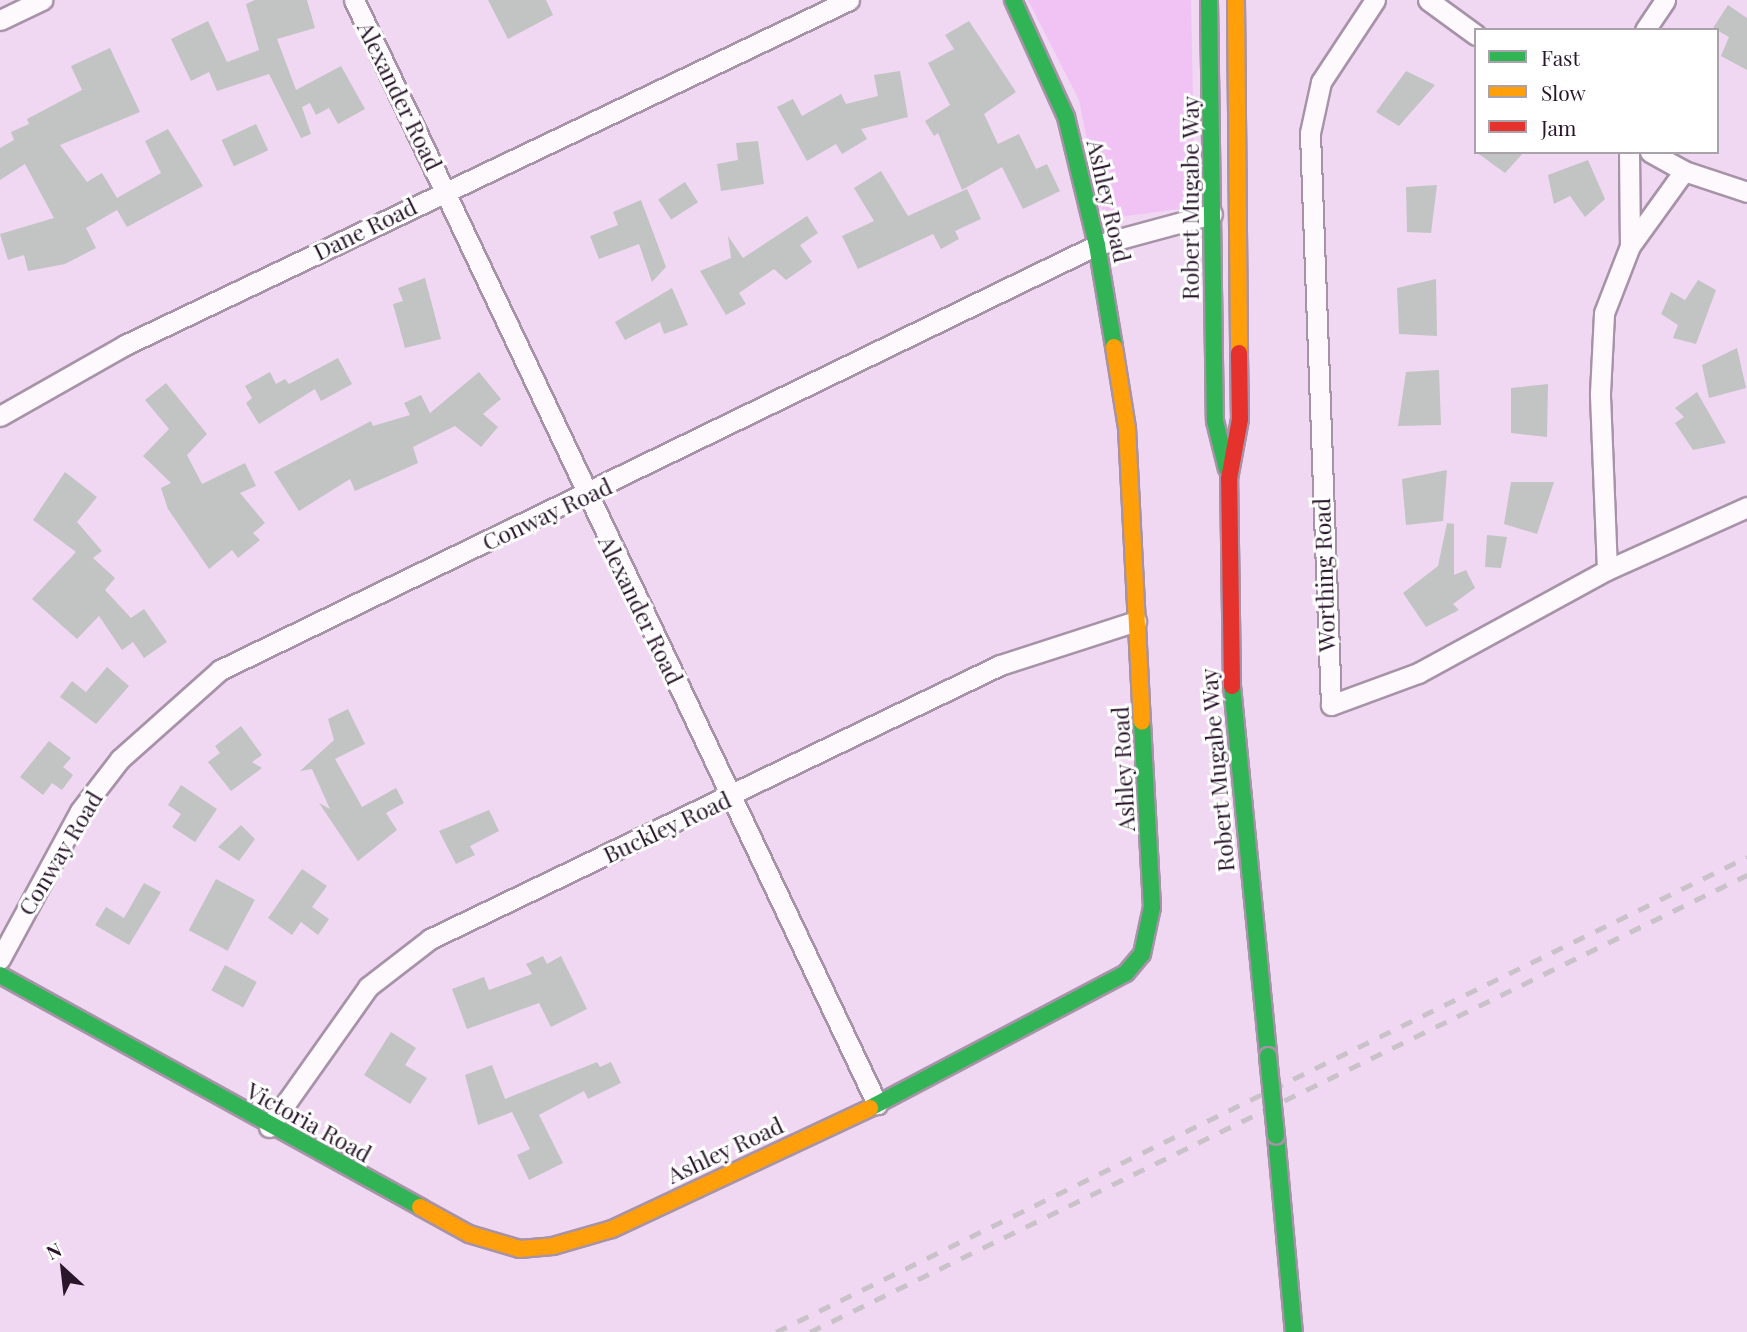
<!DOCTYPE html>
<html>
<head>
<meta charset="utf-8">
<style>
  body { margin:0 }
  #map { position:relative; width:1747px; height:1332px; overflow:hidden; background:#f0d8f2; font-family:"Playfair Display",serif }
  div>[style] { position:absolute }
  .green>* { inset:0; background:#f0c3f4 }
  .building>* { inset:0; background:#c1c4c2; transform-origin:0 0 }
  .roads { filter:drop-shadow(2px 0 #a793a8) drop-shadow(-2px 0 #a793a8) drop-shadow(0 2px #a793a8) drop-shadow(0 -2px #a793a8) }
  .street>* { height:19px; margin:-9.5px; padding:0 9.5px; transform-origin:9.5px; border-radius:9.5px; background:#fdf9fd }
  .fast>* { height:16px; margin:-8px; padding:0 8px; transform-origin:8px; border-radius:8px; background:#30b455 }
  .slow>* { height:16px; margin:-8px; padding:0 8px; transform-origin:8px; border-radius:8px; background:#ff9f0a }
  .jam>* { height:16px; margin:-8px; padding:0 8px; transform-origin:8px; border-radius:8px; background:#e5322d }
  .rail>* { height:5px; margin-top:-2.5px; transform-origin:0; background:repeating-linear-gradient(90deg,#c9c2c9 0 12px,transparent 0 24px) }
  .bridges { filter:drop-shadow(2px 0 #a793a8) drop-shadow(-2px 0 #a793a8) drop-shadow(0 2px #a793a8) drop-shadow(0 -2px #a793a8) }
  .fast-bridge>* { height:16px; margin:-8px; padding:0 8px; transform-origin:8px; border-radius:8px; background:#30b455 }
  span { translate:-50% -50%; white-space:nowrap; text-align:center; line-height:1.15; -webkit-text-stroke:6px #fff; paint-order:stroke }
  .street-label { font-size:23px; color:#29162b }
  .legend { position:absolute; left:1474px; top:28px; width:245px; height:126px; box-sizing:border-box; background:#fff; border:2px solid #a9a2aa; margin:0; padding:9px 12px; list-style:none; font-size:21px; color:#29162b }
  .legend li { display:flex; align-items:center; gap:14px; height:35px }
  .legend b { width:35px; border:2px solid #a9a2aa }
  .north { position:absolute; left:28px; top:1234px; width:70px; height:70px; -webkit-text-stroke:5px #fff; paint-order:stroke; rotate:333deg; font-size:19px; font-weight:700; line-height:28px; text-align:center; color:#29162b }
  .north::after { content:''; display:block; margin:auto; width:24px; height:32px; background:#29162b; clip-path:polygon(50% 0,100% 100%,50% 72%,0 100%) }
</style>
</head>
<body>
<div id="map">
  <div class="green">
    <div style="clip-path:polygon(1028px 0,1191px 0,1195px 207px,1119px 217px,1100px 208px,1079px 100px)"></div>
  </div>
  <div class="building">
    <div style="clip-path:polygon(255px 0,307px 0,315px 28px,277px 39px,296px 90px,341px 66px,365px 109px,338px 124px,329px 108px,316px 115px,310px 103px,302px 107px,311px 134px,301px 138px,269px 74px,217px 91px,209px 72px,191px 81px,171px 39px,208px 21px,227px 62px,259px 50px,246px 4px)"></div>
    <div style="clip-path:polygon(488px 0,546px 0,553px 15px,508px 39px)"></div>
    <div style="clip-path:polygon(1728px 5px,1747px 18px,1747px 70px,1721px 56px,1729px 37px,1713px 28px)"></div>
    <div style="clip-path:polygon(969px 21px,1016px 92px,984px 114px,998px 144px,1019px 134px,1036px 169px,1047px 164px,1060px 191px,1023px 209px,1002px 167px,962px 190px,938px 133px,934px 136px,925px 121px,950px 105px,928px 63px,954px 49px,945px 35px)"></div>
    <div style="clip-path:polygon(110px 48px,140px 112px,60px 145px,87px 182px,102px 173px,117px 198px,161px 173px,145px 141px,168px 129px,203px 186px,127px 227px,117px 210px,86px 228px,96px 248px,65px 264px,28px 271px,24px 255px,8px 260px,0 234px,54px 218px,25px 164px,0 180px,0 148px,14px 140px,11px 132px,29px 124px,27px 119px,82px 90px,71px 66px)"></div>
    <div style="clip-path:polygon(900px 71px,908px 117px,861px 129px,867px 139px,842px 154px,836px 144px,807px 161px,777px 107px,793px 99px,802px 116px,841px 94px,846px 104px,878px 96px,874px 75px)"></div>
    <div style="clip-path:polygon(1406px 71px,1435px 85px,1399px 126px,1376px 112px)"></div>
    <div style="left:256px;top:124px;width:29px;height:38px;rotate:65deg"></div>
    <div style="clip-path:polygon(758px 141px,764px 184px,721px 191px,717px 164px,738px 160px,736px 143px)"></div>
    <div style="clip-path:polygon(1476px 152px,1524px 152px,1505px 173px)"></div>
    <div style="clip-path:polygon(1588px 160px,1605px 199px,1585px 217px,1570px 196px,1554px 204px,1548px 175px)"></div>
    <div style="clip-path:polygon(881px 171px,908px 216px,967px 189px,981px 219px,955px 231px,959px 239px,941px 249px,933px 234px,858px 269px,842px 236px,874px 221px,854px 188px)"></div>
    <div style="left:685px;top:182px;width:24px;height:32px;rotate:57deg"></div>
    <div style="clip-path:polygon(1437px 185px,1431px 233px,1407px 232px,1406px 187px)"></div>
    <div style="clip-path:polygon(641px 200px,666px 267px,652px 282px,639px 244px,599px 259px,590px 236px,618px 225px,613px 212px)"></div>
    <div style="clip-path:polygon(807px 216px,818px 233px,800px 245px,812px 262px,786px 280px,774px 269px,739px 293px,746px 304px,726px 315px,700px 271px,731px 258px,728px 236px,743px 258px)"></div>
    <div style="clip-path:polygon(425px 278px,441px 339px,405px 348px,393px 304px,403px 301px,398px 288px)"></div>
    <div style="clip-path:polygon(1436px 279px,1437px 336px,1399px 334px,1397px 288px)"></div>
    <div style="clip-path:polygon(1698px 280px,1716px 290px,1696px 344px,1673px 338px,1678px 325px,1661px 314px,1671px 292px,1685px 300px)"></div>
    <div style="clip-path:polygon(672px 288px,688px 325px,664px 334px,660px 322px,625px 340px,615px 322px)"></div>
    <div style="clip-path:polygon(1737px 348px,1746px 388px,1709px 398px,1702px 365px)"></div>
    <div style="clip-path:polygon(338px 358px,352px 384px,321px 401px,315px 389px,259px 424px,246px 403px,252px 398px,245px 386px,270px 372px,276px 384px,285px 379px,289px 384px)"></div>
    <div style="clip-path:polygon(1439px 370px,1441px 425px,1398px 426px,1406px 372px)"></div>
    <div style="clip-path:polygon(479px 372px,501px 399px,483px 414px,498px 427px,481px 447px,455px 426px,413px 447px,418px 463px,355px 491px,350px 479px,299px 511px,274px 472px,371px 421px,373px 426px,410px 415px,404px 403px,421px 395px,430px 413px)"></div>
    <div style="clip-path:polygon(166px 383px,207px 434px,187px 455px,202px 484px,245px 463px,256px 486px,240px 493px,265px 523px,253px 533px,260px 540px,238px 558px,232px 550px,209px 569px,168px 509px,161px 488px,171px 483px,143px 456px,169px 429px,145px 400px)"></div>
    <div style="clip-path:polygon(1548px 384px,1547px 437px,1511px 433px,1511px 388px)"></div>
    <div style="clip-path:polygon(1697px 392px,1726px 443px,1693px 450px,1675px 423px,1684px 417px,1675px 408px)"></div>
    <div style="clip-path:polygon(1447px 470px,1443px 521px,1406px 525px,1402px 479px)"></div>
    <div style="clip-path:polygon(65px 472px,97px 497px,77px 522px,102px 551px,93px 558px,115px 578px,105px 590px,131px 618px,144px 609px,167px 642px,144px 658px,133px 642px,122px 650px,99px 616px,77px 639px,32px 599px,76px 552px,33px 520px)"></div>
    <div style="clip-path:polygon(1511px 482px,1554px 482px,1537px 534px,1504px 524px)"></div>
    <div style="clip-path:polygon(1447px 523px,1454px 524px,1454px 575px,1466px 570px,1475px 588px,1453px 604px,1459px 610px,1426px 627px,1403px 593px,1438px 566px)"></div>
    <div style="clip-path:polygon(1487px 535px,1507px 537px,1501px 568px,1485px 567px)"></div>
    <div style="clip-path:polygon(107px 667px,129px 686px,96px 724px,60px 697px,72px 681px,86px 692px)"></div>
    <div style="clip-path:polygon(348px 709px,365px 744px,335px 759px,362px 807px,396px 788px,404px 803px,386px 813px,397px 830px,358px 861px,319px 803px,330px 809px,312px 769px,300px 771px,334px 740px,328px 719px)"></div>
    <div style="clip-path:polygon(241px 726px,262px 755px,252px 762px,262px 768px,231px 791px,208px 762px,220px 753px,215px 746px)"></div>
    <div style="clip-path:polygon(49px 741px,71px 758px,63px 767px,73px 775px,62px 790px,52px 783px,43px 795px,20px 777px)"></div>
    <div style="clip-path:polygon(181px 785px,217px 809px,195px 842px,172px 827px,181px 814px,168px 805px)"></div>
    <div style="clip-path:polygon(489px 810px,499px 831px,470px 846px,475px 855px,456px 864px,439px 831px)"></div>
    <div style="clip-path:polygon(241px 825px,255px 839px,239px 861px,218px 847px)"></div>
    <div style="clip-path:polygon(302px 869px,327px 886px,312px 907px,329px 919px,318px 935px,301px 922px,292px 935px,268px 918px)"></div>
    <div style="left:216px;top:879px;width:44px;height:58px;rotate:28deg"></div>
    <div style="clip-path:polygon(144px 883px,161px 892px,129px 945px,95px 925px,106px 907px,124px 918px)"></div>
    <div style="clip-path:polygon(543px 956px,547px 964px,561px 956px,587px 1009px,551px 1027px,539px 1003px,467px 1029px,452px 989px,484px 977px,489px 990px,532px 974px,526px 964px)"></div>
    <div style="left:225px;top:965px;width:36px;height:29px;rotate:28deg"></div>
    <div style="clip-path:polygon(391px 1032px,416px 1048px,405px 1065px,427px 1078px,410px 1104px,364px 1075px)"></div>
    <div style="clip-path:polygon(597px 1062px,600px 1067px,611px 1062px,621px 1083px,588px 1099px,584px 1091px,539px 1115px,563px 1163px,529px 1180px,517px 1155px,530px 1149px,512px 1112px,478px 1125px,465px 1075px,492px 1065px,505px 1099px)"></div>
  </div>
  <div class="roads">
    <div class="street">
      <div style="left:354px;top:0;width:1222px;rotate:64.65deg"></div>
      <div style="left:1375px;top:0;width:98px;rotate:123.4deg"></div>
      <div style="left:1321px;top:82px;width:52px;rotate:102.2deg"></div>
      <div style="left:1310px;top:133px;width:572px;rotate:87.9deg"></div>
      <div style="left:1331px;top:705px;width:93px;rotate:-20.2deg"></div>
      <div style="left:1418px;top:673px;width:215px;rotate:-28.6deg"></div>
      <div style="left:1607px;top:570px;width:154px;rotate:-24.2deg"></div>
      <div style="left:1428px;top:0;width:59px;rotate:36.1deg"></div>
      <div style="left:0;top:20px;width:47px;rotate:-25.5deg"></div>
      <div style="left:1645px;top:30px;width:36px;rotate:-56deg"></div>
      <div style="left:1629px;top:152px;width:93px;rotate:89.4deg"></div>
      <div style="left:1650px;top:152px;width:39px;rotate:29deg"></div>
      <div style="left:1684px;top:171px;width:66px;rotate:18.4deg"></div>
      <div style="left:0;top:416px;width:144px;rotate:-29.6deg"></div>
      <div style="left:125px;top:345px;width:802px;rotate:-25.48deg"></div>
      <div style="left:1607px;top:570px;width:177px;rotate:-92.3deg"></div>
      <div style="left:1600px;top:393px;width:80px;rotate:-87.1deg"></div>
      <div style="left:1604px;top:313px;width:72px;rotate:-68.8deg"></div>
      <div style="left:1630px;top:246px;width:92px;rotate:-54.2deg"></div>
      <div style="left:0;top:959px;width:168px;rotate:-61.6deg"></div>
      <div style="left:80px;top:811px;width:66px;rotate:-52.4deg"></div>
      <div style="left:120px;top:759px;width:134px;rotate:-41.7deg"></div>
      <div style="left:220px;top:670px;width:975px;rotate:-25.86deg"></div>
      <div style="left:1097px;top:245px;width:119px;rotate:-15.1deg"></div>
      <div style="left:269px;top:1127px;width:171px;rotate:-54.7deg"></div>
      <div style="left:368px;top:987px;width:78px;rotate:-37.7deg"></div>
      <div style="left:430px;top:939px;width:632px;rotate:-25.67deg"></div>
      <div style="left:1000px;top:665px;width:143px;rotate:-17.9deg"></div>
    </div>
    <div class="fast">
      <div style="left:1013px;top:0;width:128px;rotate:65.6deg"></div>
      <div style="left:1066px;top:117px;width:132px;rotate:76.4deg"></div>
      <div style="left:1097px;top:245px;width:103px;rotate:80.5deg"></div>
      <div style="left:1209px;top:0;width:421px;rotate:89.2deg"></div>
      <div style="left:1215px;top:421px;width:49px;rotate:76deg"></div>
      <div style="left:1232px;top:686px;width:372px;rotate:84.4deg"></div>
      <div style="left:0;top:975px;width:480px;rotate:28.9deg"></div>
      <div style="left:870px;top:1108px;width:289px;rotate:-27.8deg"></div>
      <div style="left:1126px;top:973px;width:25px;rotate:-50deg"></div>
      <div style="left:1142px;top:954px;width:48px;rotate:-78deg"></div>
      <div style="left:1152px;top:907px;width:185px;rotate:-93.1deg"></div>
      <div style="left:1276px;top:1136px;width:197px;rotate:84.8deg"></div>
    </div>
    <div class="slow">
      <div style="left:1236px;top:0;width:353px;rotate:89.5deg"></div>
      <div style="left:1114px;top:347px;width:82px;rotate:80.9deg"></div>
      <div style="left:1127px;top:428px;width:294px;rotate:87.1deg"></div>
      <div style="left:420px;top:1207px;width:56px;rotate:28.9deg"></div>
      <div style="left:469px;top:1234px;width:53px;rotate:16.4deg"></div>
      <div style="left:520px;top:1249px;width:33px;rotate:-5deg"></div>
      <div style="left:553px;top:1246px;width:61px;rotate:-16.1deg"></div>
      <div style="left:612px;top:1229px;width:285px;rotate:-25.1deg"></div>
    </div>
    <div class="jam">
      <div style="left:1232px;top:686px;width:207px;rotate:-90.8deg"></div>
      <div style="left:1229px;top:479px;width:61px;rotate:-79.6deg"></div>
      <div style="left:1240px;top:419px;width:66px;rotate:-90.9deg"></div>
    </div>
  </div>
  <div class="rail">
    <div style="left:776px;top:1332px;width:1081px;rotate:-26.07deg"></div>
    <div style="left:810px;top:1332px;width:1043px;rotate:-26deg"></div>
  </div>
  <div class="bridges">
    <div class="fast-bridge">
      <div style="left:1268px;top:1056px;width:80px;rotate:84.3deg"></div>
    </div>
  </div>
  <div class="street-label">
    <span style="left:400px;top:96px;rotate:64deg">Alexander Road</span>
    <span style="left:1190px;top:198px;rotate:-90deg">Robert Mugabe Way</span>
    <span style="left:1109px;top:201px;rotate:77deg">Ashley Road</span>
    <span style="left:365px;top:229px;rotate:-26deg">Dane Road</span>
    <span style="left:547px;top:514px;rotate:-25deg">Conway Road</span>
    <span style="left:1324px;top:575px;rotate:-92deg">Worthing Road</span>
    <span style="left:641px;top:610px;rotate:64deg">Alexander Road</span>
    <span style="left:1123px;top:769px;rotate:-93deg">Ashley Road</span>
    <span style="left:1217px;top:770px;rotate:-95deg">Robert Mugabe Way</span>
    <span style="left:667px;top:827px;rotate:-25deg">Buckley Road</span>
    <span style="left:60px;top:853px;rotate:-59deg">Conway Road</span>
    <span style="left:309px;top:1122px;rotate:29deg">Victoria Road</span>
    <span style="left:725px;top:1150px;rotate:-25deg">Ashley Road</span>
  </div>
  <ul class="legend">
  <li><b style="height:9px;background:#30b455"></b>Fast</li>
  <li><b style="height:9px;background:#ff9f0a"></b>Slow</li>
  <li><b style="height:9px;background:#e5322d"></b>Jam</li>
  </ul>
  <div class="north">N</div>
</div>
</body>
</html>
